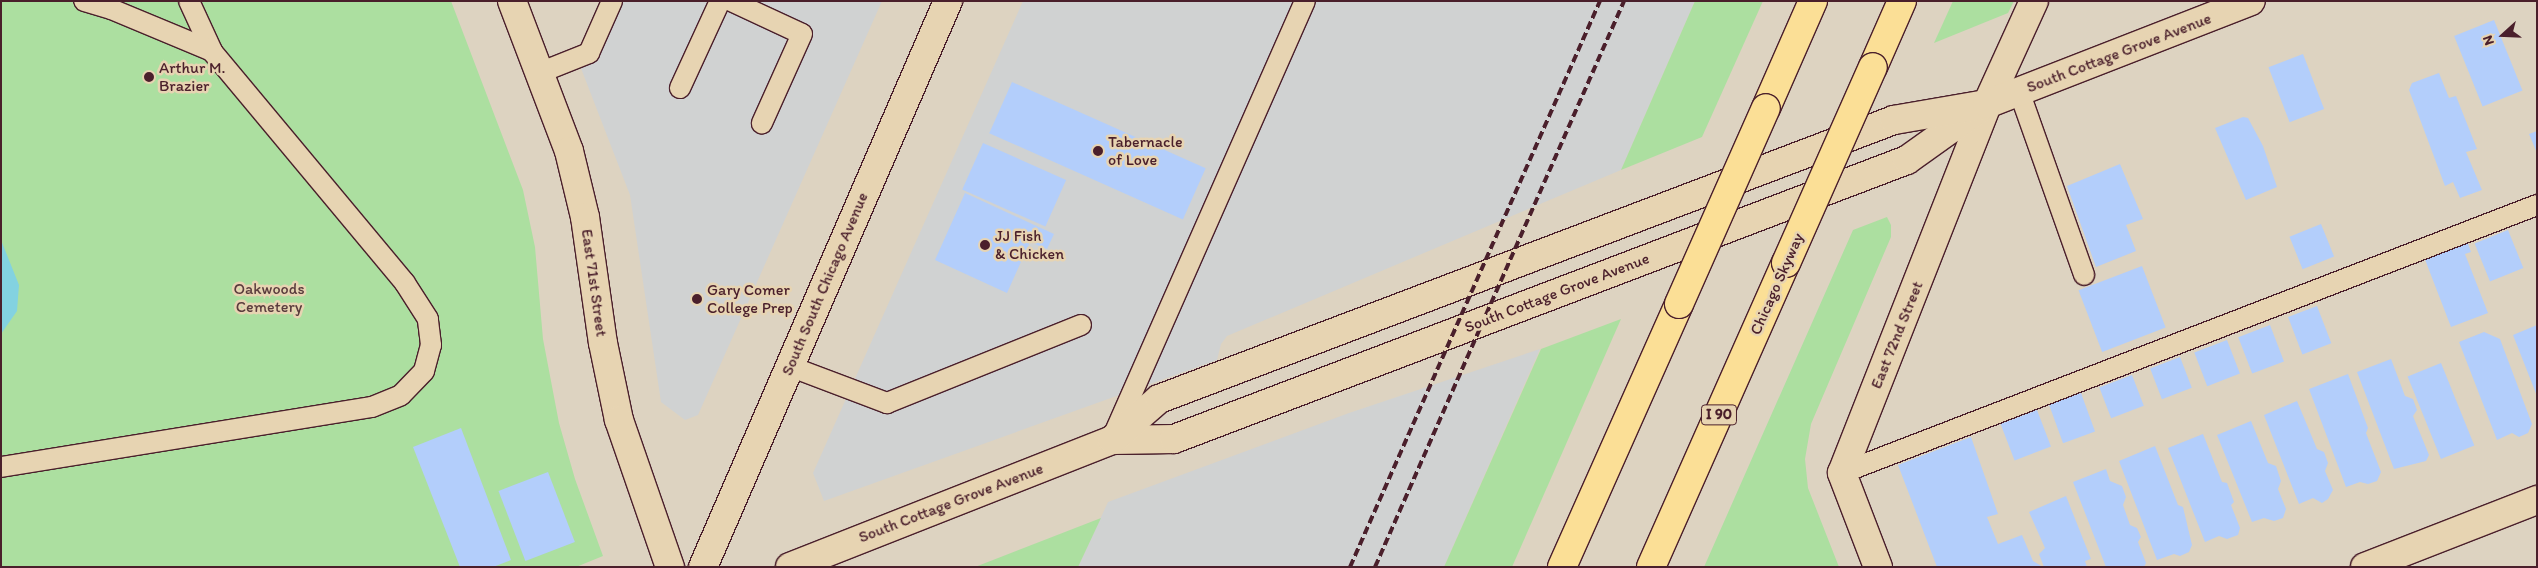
<!DOCTYPE html>
<html>
<head>
<meta charset="utf-8">
<style>
  body { margin:0 }
  #map { position:relative; width:2538px; height:568px; overflow:hidden; background:#ddd3c1; font-family:Itim,sans-serif }
  div>[style] { position:absolute }
  .built>* { inset:0; background:#d0d2d2 }
  .green>* { inset:0; background:#acdfa0 }
  .water>* { inset:0; background:#83d2e0 }
  .building>* { inset:0; background:#b3cefb; transform-origin:0 0 }
  .roads { filter:drop-shadow(1px 0 #4a1f2b) drop-shadow(-1px 0 #4a1f2b) drop-shadow(0 1px #4a1f2b) drop-shadow(0 -1px #4a1f2b) }
  .service>* { height:20px; margin:-10px; padding:0 10px; transform-origin:10px; border-radius:10px; background:#e7d4b2 }
  .minor>* { height:28px; margin:-14px; padding:0 14px; transform-origin:14px; border-radius:14px; background:#e7d4b2 }
  .secondary>* { height:28px; margin:-14px; padding:0 14px; transform-origin:14px; border-radius:14px; background:#e7d4b2 }
  .motorway>* { height:28px; margin:-14px; padding:0 14px; transform-origin:14px; border-radius:14px; background:#fbdf96 }
  .rail>* { height:4px; margin-top:-2px; transform-origin:0; background:repeating-linear-gradient(90deg,#4a1f2b 0 8px,transparent 0 12px) }
  .bridges { filter:drop-shadow(1px 0 #4a1f2b) drop-shadow(-1px 0 #4a1f2b) drop-shadow(0 1px #4a1f2b) drop-shadow(0 -1px #4a1f2b) }
  .motorway-bridge>* { height:28px; margin:-14px; padding:0 14px; transform-origin:14px; border-radius:14px; background:#fbdf96 }
  .dots>* { width:14px; height:14px; translate:-50% -50%; box-sizing:border-box; border:2px solid #e7d4b2; border-radius:50% }
  span { translate:-50% -50%; white-space:nowrap; text-align:center; line-height:1.15; -webkit-text-stroke:5px #e7d4b2; paint-order:stroke }
  .shield-label span { padding:1px 4px; background:#e7d4b2; border:1px solid; border-radius:4px; -webkit-text-stroke-width:0 }
  .shield-label { font-size:15px; color:#4a1f2b; font-weight:700 }
  .street-label { font-size:16px; color:#4a1f2b }
  .poi-label { font-size:16px; color:#4a1f2b }
  .left { translate:0 -50%; text-align:left }
  .park-label { font-size:16px; color:#593c3d }
  .frame { position:absolute; inset:0; border:2px solid #4a1f2b; pointer-events:none }
  .north { position:absolute; left:2478px; top:10px; width:50px; height:50px; -webkit-text-stroke:4px #e7d4b2; paint-order:stroke; rotate:250deg; font-size:14px; font-weight:700; line-height:20px; text-align:center; color:#4a1f2b }
  .north::after { content:''; display:block; margin:auto; width:18px; height:22px; background:#4a1f2b; clip-path:polygon(50% 0,100% 100%,50% 72%,0 100%) }
</style>
</head>
<body>
<div id="map">
  <div class="built">
    <div style="clip-path:polygon(612px 1px,882px 1px,698px 415px,685px 420px,661px 402px,630px 195px,577px 58px)"></div>
    <div style="clip-path:polygon(1023px 1px,1695px 1px,1621px 170px,1227px 336px,1221px 344px,1217px 360px,824px 501px,813px 473px)"></div>
    <div style="clip-path:polygon(1540px 349px,1444px 567px,1078px 567px,1108px 502px,1349px 413px)"></div>
  </div>
  <div class="green">
    <div style="clip-path:polygon(1px 1px,451px 1px,523px 190px,535px 247px,543px 339px,559px 423px,575px 479px,603px 556px,576px 567px,1px 567px)"></div>
    <div style="clip-path:polygon(1695px 1px,1763px 1px,1702px 137px,1621px 170px)"></div>
    <div style="clip-path:polygon(1953px 1px,2014px 1px,2008px 13px,1934px 43px)"></div>
    <div style="clip-path:polygon(1887px 217px,1891px 225px,1891px 237px,1811px 424px,1805px 459px,1808px 488px,1839px 567px,1704px 567px,1853px 230px)"></div>
    <div style="clip-path:polygon(1621px 319px,1512px 567px,1444px 567px,1541px 349px)"></div>
    <div style="clip-path:polygon(1101px 518px,1078px 567px,975px 567px)"></div>
  </div>
  <div class="water">
    <div style="clip-path:polygon(1px 240px,19px 285px,17px 311px,1px 334px)"></div>
  </div>
  <div class="building">
    <div style="left:2494px;top:20px;width:76px;height:43px;rotate:68deg"></div>
    <div style="left:2303px;top:54px;width:59px;height:37px;rotate:69deg"></div>
    <div style="clip-path:polygon(2439px 73px,2449px 98px,2456px 96px,2477px 149px,2466px 152px,2482px 190px,2460px 198px,2453px 182px,2445px 186px,2409px 90px,2412px 83px)"></div>
    <div style="left:1012px;top:82px;width:212px;height:56px;rotate:24deg"></div>
    <div style="clip-path:polygon(2243px 117px,2248px 118px,2263px 146px,2277px 187px,2246px 200px,2215px 128px)"></div>
    <div style="clip-path:polygon(2537px 131px,2537px 153px,2529px 134px)"></div>
    <div style="left:983px;top:143px;width:91px;height:51px;rotate:24deg"></div>
    <div style="clip-path:polygon(2120px 164px,2143px 219px,2126px 225px,2136px 251px,2096px 267px,2067px 186px)"></div>
    <div style="clip-path:polygon(965px 193px,1054px 234px,1047px 249px,1030px 242px,1007px 293px,935px 260px)"></div>
    <div style="left:2321px;top:224px;width:35px;height:34px;rotate:68deg"></div>
    <div style="left:2508px;top:230px;width:41px;height:36px;rotate:68deg"></div>
    <div style="clip-path:polygon(2467px 241px,2471px 252px,2465px 254px,2488px 313px,2451px 327px,2424px 257px)"></div>
    <div style="left:2142px;top:266px;width:66px;height:68px;rotate:69deg"></div>
    <div style="left:2317px;top:306px;width:40px;height:31px;rotate:69deg"></div>
    <div style="left:2270px;top:325px;width:39px;height:34px;rotate:69deg"></div>
    <div style="clip-path:polygon(2537px 325px,2537px 396px,2513px 335px)"></div>
    <div style="clip-path:polygon(2484px 332px,2500px 339px,2532px 424px,2528px 433px,2519px 437px,2512px 433px,2497px 440px,2459px 342px)"></div>
    <div style="left:2227px;top:340px;width:36px;height:35px;rotate:69deg"></div>
    <div style="left:2180px;top:357px;width:33px;height:32px;rotate:69deg"></div>
    <div style="clip-path:polygon(2391px 359px,2405px 396px,2413px 399px,2417px 410px,2413px 416px,2429px 455px,2426px 461px,2394px 469px,2357px 372px)"></div>
    <div style="left:2441px;top:363px;width:89px;height:36px;rotate:68deg"></div>
    <div style="clip-path:polygon(2348px 374px,2368px 428px,2366px 433px,2381px 472px,2377px 481px,2368px 484px,2360px 482px,2346px 487px,2309px 389px)"></div>
    <div style="left:2132px;top:375px;width:33px;height:35px;rotate:69deg"></div>
    <div style="left:2081px;top:393px;width:41px;height:34px;rotate:70deg"></div>
    <div style="clip-path:polygon(2297px 401px,2317px 449px,2324px 452px,2328px 463px,2325px 471px,2333px 490px,2328px 499px,2322px 503px,2313px 498px,2299px 504px,2264px 415px)"></div>
    <div style="left:2037px;top:410px;width:39px;height:39px;rotate:69deg"></div>
    <div style="clip-path:polygon(2251px 421px,2268px 463px,2276px 466px,2281px 481px,2278px 489px,2286px 509px,2283px 518px,2274px 521px,2264px 518px,2252px 522px,2217px 435px)"></div>
    <div style="clip-path:polygon(461px 428px,511px 560px,493px 567px,460px 567px,413px 447px)"></div>
    <div style="clip-path:polygon(2203px 434px,2222px 482px,2227px 483px,2234px 502px,2231px 505px,2240px 528px,2238px 535px,2227px 539px,2219px 536px,2205px 542px,2168px 448px)"></div>
    <div style="clip-path:polygon(1971px 437px,1998px 514px,1987px 517px,1998px 544px,2022px 535px,2033px 561px,2043px 567px,1937px 567px,1898px 465px)"></div>
    <div style="clip-path:polygon(2155px 446px,2178px 505px,2183px 507px,2192px 545px,2189px 552px,2180px 556px,2174px 554px,2157px 560px,2119px 461px)"></div>
    <div style="clip-path:polygon(2106px 469px,2110px 481px,2122px 486px,2126px 497px,2123px 505px,2130px 525px,2137px 528px,2141px 537px,2138px 542px,2146px 563px,2144px 567px,2106px 567px,2073px 482px)"></div>
    <div style="left:548px;top:472px;width:75px;height:53px;rotate:69deg"></div>
    <div style="clip-path:polygon(2066px 496px,2091px 559px,2085px 561px,2087px 567px,2044px 567px,2039px 554px,2045px 548px,2029px 512px)"></div>
  </div>
  <div class="roads">
    <div class="service">
      <div style="left:189px;top:1px;width:55px;rotate:65.3deg"></div>
      <div style="left:731px;top:1px;width:78px;rotate:24.9deg"></div>
      <div style="left:802px;top:34px;width:98px;rotate:114.2deg"></div>
      <div style="left:539px;top:73px;width:54px;rotate:-21.8deg"></div>
      <div style="left:589px;top:53px;width:57px;rotate:-66.1deg"></div>
      <div style="left:680px;top:88px;width:96px;rotate:-65.3deg"></div>
      <div style="left:2019px;top:91px;width:195px;rotate:70.5deg"></div>
      <div style="left:789px;top:366px;width:105px;rotate:20.7deg"></div>
      <div style="left:887px;top:403px;width:209px;rotate:-21.9deg"></div>
      <div style="left:1114px;top:434px;width:473px;rotate:-66.2deg"></div>
      <div style="left:1px;top:467px;width:376px;rotate:-9.2deg"></div>
      <div style="left:372px;top:407px;width:31px;rotate:-22deg"></div>
      <div style="left:401px;top:395px;width:33px;rotate:-46deg"></div>
      <div style="left:424px;top:371px;width:27px;rotate:-75deg"></div>
      <div style="left:431px;top:345px;width:26px;rotate:-97deg"></div>
      <div style="left:428px;top:319px;width:43px;rotate:-122.6deg"></div>
      <div style="left:405px;top:283px;width:302px;rotate:-129.8deg"></div>
      <div style="left:212px;top:51px;width:109px;rotate:-157.4deg"></div>
      <div style="left:111px;top:9px;width:28px;rotate:-163deg"></div>
      <div style="left:1842px;top:473px;width:745px;rotate:-21.09deg"></div>
    </div>
    <div class="minor">
      <div style="left:1878px;top:567px;width:101px;rotate:-111deg"></div>
      <div style="left:1842px;top:473px;width:396px;rotate:-68.5deg"></div>
      <div style="left:1987px;top:104px;width:113px;rotate:-65.5deg"></div>
      <div style="left:2365px;top:567px;width:185px;rotate:-21.3deg"></div>
    </div>
    <div class="secondary">
      <div style="left:512px;top:1px;width:160px;rotate:69.2deg"></div>
      <div style="left:569px;top:151px;width:68px;rotate:76.4deg"></div>
      <div style="left:585px;top:217px;width:127px;rotate:81.9deg"></div>
      <div style="left:603px;top:343px;width:79px;rotate:78.3deg"></div>
      <div style="left:619px;top:420px;width:156px;rotate:70.9deg"></div>
      <div style="left:1112px;top:440px;width:62px;rotate:-0.9deg"></div>
      <div style="left:1174px;top:439px;width:784px;rotate:-20.84deg"></div>
      <div style="left:1907px;top:160px;width:90px;rotate:-35.5deg"></div>
      <div style="left:703px;top:567px;width:617px;rotate:-66.59deg"></div>
      <div style="left:790px;top:567px;width:346px;rotate:-21.5deg"></div>
      <div style="left:1112px;top:440px;width:62px;rotate:-41.1deg"></div>
      <div style="left:1159px;top:399px;width:786px;rotate:-20.79deg"></div>
      <div style="left:1894px;top:120px;width:94px;rotate:-9.8deg"></div>
      <div style="left:1987px;top:104px;width:283px;rotate:-21.3deg"></div>
    </div>
    <div class="motorway">
      <div style="left:1873px;top:67px;width:72px;rotate:-66.3deg"></div>
      <div style="left:1766px;top:108px;width:117px;rotate:-66.3deg"></div>
      <div style="left:1562px;top:567px;width:288px;rotate:-66deg"></div>
      <div style="left:1651px;top:567px;width:333px;rotate:-66.1deg"></div>
    </div>
  </div>
  <div class="rail">
    <div style="left:1350px;top:567px;width:619px;rotate:-66.17deg"></div>
    <div style="left:1375px;top:567px;width:618px;rotate:-66.25deg"></div>
  </div>
  <div class="bridges">
    <div class="motorway-bridge">
      <div style="left:1786px;top:263px;width:214px;rotate:-66.1deg"></div>
      <div style="left:1679px;top:304px;width:214px;rotate:-66.1deg"></div>
    </div>
  </div>
  <div class="dots">
    <div style="left:149px;top:77px;background:#4a1f2b"></div>
    <div style="left:1098px;top:151px;background:#4a1f2b"></div>
    <div style="left:985px;top:245px;background:#4a1f2b"></div>
    <div style="left:697px;top:299px;background:#4a1f2b"></div>
  </div>
  <div class="shield-label">
    <span style="left:1719px;top:415px">I 90</span>
  </div>
  <div class="street-label">
    <span style="left:2119px;top:53px;rotate:-21deg">South Cottage Grove Avenue</span>
    <span style="left:594px;top:283px;rotate:82deg">East 71st Street</span>
    <span style="left:825px;top:284px;rotate:-67deg">South South Chicago Avenue</span>
    <span style="left:1777px;top:284px;rotate:-66deg">Chicago Skyway</span>
    <span style="left:1557px;top:293px;rotate:-21deg">South Cottage Grove Avenue</span>
    <span style="left:1897px;top:335px;rotate:-68deg">East 72nd Street</span>
    <span style="left:951px;top:503px;rotate:-21deg">South Cottage Grove Avenue</span>
  </div>
  <div class="poi-label">
    <span class="left" style="left:159px;top:77px">Arthur M.<br>Brazier</span>
    <span class="left" style="left:1108px;top:151px">Tabernacle<br>of Love</span>
    <span class="left" style="left:995px;top:245px">JJ Fish<br>&amp; Chicken</span>
    <span class="left" style="left:707px;top:299px">Gary Comer<br>College Prep</span>
  </div>
  <div class="park-label">
    <span style="left:269px;top:298px">Oakwoods<br>Cemetery</span>
  </div>
  <div class="frame"></div>
  <div class="north">N</div>
</div>
</body>
</html>
